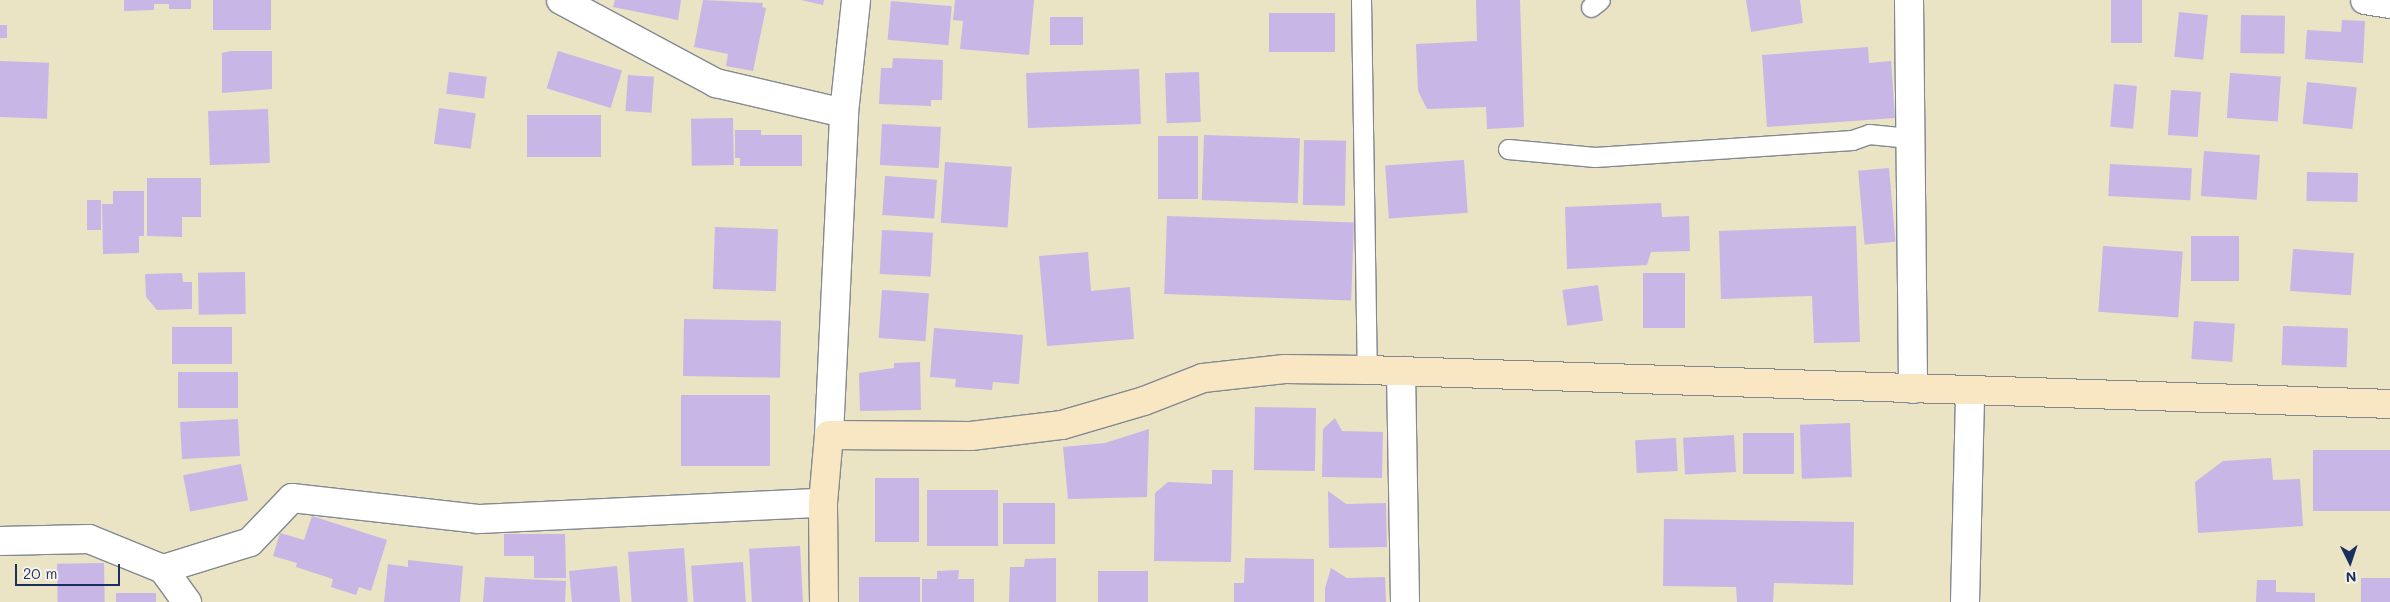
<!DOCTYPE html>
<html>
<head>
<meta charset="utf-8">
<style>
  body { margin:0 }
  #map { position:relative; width:2390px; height:602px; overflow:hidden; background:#eae3c4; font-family:Mali,sans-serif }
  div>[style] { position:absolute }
  .building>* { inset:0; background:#c8b6e6; transform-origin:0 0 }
  .roads { filter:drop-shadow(1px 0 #828991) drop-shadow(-1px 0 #828991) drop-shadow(0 1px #828991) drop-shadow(0 -1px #828991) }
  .lane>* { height:19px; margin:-9.5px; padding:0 9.5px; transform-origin:9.5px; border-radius:9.5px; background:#fff }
  .street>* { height:28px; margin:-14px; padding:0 14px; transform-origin:14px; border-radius:14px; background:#fff }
  .secondary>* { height:28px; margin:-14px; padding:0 14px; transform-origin:14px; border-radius:14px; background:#f9e7c3 }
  span { translate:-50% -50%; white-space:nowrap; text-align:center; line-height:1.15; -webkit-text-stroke:4px #f7f3e8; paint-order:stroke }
  .north { position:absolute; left:2325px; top:537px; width:50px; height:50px; -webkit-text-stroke:4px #f7f3e8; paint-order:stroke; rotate:176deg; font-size:14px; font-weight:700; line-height:20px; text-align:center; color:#1b2f5e }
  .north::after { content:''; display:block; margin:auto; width:18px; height:22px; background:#1b2f5e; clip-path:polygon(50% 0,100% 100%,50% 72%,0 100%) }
  .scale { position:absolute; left:15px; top:564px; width:105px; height:22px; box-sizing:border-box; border:2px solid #1b2f5e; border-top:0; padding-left:6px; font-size:15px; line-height:18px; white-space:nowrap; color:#1b2f5e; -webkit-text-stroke:4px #f7f3e8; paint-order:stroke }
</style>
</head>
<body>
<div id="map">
  <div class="building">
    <div style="clip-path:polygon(124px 0,191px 0,191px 9px,169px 9px,169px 4px,154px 4px,154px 10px,124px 11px)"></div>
    <div style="left:213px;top:0;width:58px;height:30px"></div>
    <div style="clip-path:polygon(615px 0,681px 0,678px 20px,613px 7px)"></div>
    <div style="clip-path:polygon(703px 0,763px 3px,762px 7px,766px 8px,753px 71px,726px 66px,728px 54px,694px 47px)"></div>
    <div style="clip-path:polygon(801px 0,824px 0,823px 5px)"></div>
    <div style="clip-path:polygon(955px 0,1034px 0,1029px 55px,960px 49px,963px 21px,953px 20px)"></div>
    <div style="clip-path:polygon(1476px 0,1520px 0,1524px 127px,1487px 129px,1486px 107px,1427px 109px,1418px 91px,1416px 44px,1477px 41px)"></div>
    <div style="clip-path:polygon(1746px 0,1800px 0,1803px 23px,1751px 32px)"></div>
    <div style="left:2111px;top:0;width:31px;height:43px"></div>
    <div style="left:891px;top:1px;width:61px;height:39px;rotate:5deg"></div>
    <div style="left:2179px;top:12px;width:29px;height:45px;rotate:6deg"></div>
    <div style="left:1335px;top:13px;width:39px;height:66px;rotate:90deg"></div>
    <div style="left:2241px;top:15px;width:44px;height:38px;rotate:1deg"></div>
    <div style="left:1050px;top:17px;width:33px;height:28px"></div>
    <div style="clip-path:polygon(2342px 20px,2365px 21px,2363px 63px,2305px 59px,2307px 30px,2341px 32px)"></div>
    <div style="left:0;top:25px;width:7px;height:13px"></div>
    <div style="clip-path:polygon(1868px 47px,1869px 63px,1891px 61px,1895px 118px,1767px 127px,1762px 55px)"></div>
    <div style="clip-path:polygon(231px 51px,272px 51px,272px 89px,222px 93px,222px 53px)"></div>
    <div style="left:558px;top:51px;width:67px;height:39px;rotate:17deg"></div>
    <div style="clip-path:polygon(893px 58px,943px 60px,942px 100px,931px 100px,931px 106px,879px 104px,881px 68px,892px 68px)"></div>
    <div style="left:0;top:61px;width:49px;height:56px;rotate:2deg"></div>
    <div style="left:1139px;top:69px;width:55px;height:113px;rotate:88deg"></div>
    <div style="left:449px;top:72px;width:38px;height:22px;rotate:7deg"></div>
    <div style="left:1199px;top:72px;width:50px;height:34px;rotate:88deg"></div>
    <div style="left:2230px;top:73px;width:51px;height:45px;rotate:4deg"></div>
    <div style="left:628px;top:75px;width:26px;height:36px;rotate:4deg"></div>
    <div style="left:2307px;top:82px;width:50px;height:42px;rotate:6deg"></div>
    <div style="left:2114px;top:84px;width:23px;height:43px;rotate:5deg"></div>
    <div style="left:2171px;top:90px;width:30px;height:45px;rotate:4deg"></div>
    <div style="left:439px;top:108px;width:37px;height:36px;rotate:8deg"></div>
    <div style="left:268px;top:109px;width:54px;height:60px;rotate:88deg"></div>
    <div style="left:527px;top:115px;width:74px;height:42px"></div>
    <div style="left:733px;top:118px;width:47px;height:42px;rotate:89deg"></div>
    <div style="left:882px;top:124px;width:59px;height:41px;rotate:3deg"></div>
    <div style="clip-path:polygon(735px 130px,761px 130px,761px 135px,802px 135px,802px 166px,740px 166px,740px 158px,735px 158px)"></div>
    <div style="left:1204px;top:135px;width:96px;height:65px;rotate:2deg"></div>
    <div style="left:1158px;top:136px;width:40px;height:63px"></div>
    <div style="left:1304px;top:140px;width:42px;height:65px;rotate:1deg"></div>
    <div style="left:2204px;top:151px;width:56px;height:45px;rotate:4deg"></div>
    <div style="left:1464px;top:160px;width:53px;height:79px;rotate:86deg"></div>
    <div style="left:945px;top:162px;width:67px;height:61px;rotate:4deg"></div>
    <div style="left:2110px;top:164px;width:82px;height:32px;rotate:3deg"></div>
    <div style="left:1889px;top:168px;width:74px;height:31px;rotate:85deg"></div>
    <div style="left:2307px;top:172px;width:51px;height:29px;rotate:1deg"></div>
    <div style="left:885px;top:176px;width:52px;height:39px;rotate:4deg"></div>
    <div style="clip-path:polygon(147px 178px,201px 178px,201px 217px,182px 217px,182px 237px,147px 236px)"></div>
    <div style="clip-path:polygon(113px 191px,144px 191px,144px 236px,139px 236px,139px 253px,103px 254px,102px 204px,113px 204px)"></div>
    <div style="left:87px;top:200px;width:14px;height:30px"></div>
    <div style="clip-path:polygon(1661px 203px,1662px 217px,1689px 216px,1690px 251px,1651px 252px,1647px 265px,1567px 269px,1565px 207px)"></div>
    <div style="left:1167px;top:216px;width:187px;height:78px;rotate:2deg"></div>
    <div style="clip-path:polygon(1856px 226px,1860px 342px,1814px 343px,1812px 296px,1721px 299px,1719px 231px)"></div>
    <div style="left:715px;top:227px;width:63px;height:62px;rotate:2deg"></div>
    <div style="left:882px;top:230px;width:51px;height:44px;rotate:3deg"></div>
    <div style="left:2191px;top:236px;width:48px;height:45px"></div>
    <div style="left:2103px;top:246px;width:80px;height:66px;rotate:4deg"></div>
    <div style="left:2293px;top:249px;width:61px;height:42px;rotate:4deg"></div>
    <div style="clip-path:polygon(1088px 252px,1091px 291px,1130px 287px,1134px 339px,1047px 346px,1039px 256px)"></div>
    <div style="left:245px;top:272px;width:42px;height:47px;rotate:89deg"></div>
    <div style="clip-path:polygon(182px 273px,183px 282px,192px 282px,192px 309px,157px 310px,146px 297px,145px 274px)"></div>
    <div style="left:1643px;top:273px;width:42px;height:55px"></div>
    <div style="left:1598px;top:285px;width:36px;height:36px;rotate:82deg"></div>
    <div style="left:882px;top:290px;width:47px;height:48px;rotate:4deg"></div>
    <div style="left:684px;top:319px;width:97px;height:57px;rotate:1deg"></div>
    <div style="left:2194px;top:321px;width:41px;height:38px;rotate:4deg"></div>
    <div style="left:2283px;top:326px;width:65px;height:39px;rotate:2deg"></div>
    <div style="left:172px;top:327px;width:60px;height:37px"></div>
    <div style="clip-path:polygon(934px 328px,1023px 335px,1019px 384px,993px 382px,992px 390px,955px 387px,956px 379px,930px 377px)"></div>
    <div style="clip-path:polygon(920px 362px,921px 410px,860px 411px,859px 373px,894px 368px,894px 363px)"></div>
    <div style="left:238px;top:372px;width:36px;height:60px;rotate:90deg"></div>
    <div style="left:770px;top:395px;width:71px;height:89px;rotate:90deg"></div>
    <div style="left:1255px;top:407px;width:61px;height:63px;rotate:1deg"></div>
    <div style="clip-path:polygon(1335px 418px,1342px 431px,1383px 432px,1382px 478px,1322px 477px,1323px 429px)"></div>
    <div style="left:238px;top:419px;width:37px;height:58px;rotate:87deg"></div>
    <div style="left:1850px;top:423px;width:54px;height:50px;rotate:88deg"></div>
    <div style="clip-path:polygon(1149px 429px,1147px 497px,1068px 499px,1063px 447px,1105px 443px)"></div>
    <div style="left:1743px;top:433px;width:51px;height:41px"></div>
    <div style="left:1734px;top:435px;width:37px;height:51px;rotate:87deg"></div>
    <div style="left:1676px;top:438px;width:33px;height:41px;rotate:87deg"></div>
    <div style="left:2390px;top:450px;width:61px;height:77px;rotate:90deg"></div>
    <div style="clip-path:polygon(2271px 458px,2273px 480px,2300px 479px,2303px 526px,2198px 533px,2195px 482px,2223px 461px)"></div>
    <div style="left:241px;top:464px;width:37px;height:59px;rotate:79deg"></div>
    <div style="clip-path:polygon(1212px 470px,1233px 470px,1231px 562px,1154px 561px,1155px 493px,1168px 482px,1212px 484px)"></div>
    <div style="left:875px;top:478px;width:44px;height:64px"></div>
    <div style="left:927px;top:490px;width:71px;height:56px"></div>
    <div style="clip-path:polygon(1328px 491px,1346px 504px,1386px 503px,1387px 547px,1329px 548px)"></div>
    <div style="left:1003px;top:503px;width:52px;height:41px"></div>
    <div style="clip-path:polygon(312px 516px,387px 540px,371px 591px,359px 587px,356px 595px,331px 587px,333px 579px,296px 567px,297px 563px,273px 556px,280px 533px,304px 540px)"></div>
    <div style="clip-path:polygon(1664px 519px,1854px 522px,1853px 585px,1774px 583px,1773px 602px,1737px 602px,1736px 587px,1663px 586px)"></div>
    <div style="clip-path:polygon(504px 534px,565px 534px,566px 578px,534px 578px,534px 556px,504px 556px)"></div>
    <div style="left:800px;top:546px;width:56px;height:51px;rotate:87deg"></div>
    <div style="left:684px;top:548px;width:54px;height:56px;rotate:86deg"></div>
    <div style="clip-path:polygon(1056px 558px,1056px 602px,1009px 602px,1010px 567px,1024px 567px,1025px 559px)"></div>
    <div style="clip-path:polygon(1245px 558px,1314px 559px,1314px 602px,1234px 602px,1234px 583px,1244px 583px)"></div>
    <div style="clip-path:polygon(408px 560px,463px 566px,460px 602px,384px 602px,388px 564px,408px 567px)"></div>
    <div style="left:743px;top:562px;width:40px;height:52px;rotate:86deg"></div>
    <div style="left:104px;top:563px;width:39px;height:47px;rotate:89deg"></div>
    <div style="clip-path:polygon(617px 566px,620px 602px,572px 602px,569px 571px)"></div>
    <div style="clip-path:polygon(1331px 568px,1347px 578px,1385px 577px,1386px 602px,1325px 602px,1325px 588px)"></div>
    <div style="clip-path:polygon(959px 570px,958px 579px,974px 579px,974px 602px,922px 602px,922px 579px,937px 579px,937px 571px)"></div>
    <div style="left:1148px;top:571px;width:31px;height:50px;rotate:90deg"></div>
    <div style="clip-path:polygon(485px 577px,566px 581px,565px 602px,483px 602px)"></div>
    <div style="left:859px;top:577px;width:61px;height:25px"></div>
    <div style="left:2390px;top:578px;width:24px;height:29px;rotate:90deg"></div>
    <div style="clip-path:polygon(2257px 580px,2276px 580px,2276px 592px,2315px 593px,2315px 602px,2256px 602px)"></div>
    <div style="left:156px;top:593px;width:9px;height:40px;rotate:90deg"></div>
  </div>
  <div class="roads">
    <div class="lane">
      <div style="left:1361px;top:0;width:370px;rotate:89.1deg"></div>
      <div style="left:1591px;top:7px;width:11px;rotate:-38deg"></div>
      <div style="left:1508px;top:149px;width:87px;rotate:5.3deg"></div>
      <div style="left:1595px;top:157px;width:258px;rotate:-3.8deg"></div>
      <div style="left:1852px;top:140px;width:18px;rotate:-19deg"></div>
      <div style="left:1869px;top:134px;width:40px;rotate:5.7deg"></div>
    </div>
    <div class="street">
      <div style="left:561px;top:0;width:176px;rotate:28.2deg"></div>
      <div style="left:716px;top:83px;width:131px;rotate:13.2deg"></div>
      <div style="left:1909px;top:0;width:389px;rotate:89.4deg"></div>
      <div style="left:2365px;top:0;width:25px;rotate:9deg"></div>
      <div style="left:1401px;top:371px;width:231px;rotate:89deg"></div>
      <div style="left:829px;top:435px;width:322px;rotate:-87.3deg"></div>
      <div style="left:844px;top:113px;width:114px;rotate:-83.9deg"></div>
      <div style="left:0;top:541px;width:89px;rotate:-1.3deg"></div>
      <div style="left:89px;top:539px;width:80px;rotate:22.1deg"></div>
      <div style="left:163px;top:569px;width:91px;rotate:-17.2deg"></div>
      <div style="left:250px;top:542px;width:61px;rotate:-46.3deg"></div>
      <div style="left:292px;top:498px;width:187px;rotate:6.4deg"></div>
      <div style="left:478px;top:519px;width:345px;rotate:-2.7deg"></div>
      <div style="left:163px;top:569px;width:41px;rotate:54deg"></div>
      <div style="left:1965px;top:602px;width:211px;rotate:-88.6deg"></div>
    </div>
    <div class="secondary">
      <div style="left:824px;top:602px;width:99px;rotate:-90.6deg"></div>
      <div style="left:823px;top:503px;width:68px;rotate:-85deg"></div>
      <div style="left:829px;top:435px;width:142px;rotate:0.4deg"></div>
      <div style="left:971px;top:436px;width:92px;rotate:-6.9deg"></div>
      <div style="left:1062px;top:425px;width:85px;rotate:-16.3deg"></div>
      <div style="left:1144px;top:401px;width:63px;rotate:-21.3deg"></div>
      <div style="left:1203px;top:378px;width:82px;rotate:-6.3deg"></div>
      <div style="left:1285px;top:369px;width:82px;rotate:0.7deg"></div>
      <div style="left:1367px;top:370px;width:1024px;rotate:1.9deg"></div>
    </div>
  </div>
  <div class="north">N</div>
  <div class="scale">20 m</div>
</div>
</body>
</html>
